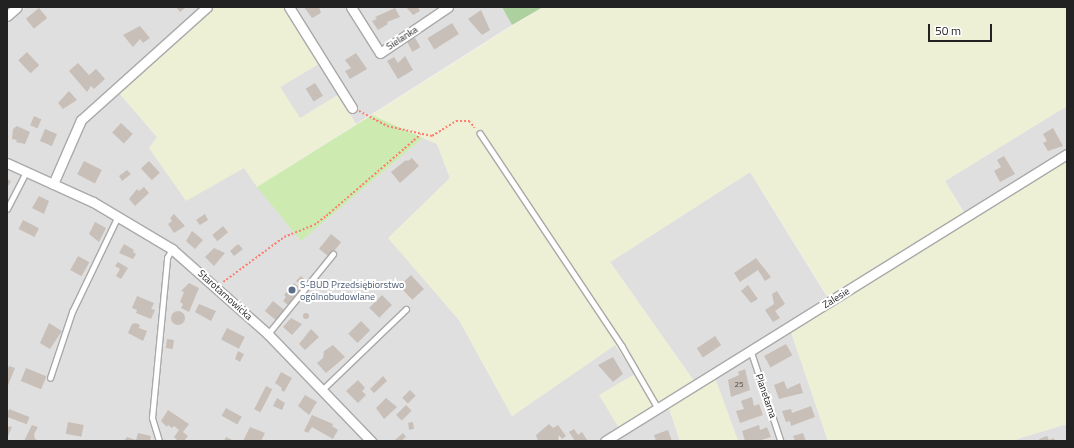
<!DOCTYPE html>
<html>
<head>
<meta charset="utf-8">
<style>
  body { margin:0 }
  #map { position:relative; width:1074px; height:448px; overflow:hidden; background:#f2efe9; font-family:"Titillium Web",sans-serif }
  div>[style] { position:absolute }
  .residential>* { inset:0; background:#e0dfdf }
  .farmland>* { inset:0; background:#eef0d5 }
  .grass>* { inset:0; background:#cdebb0 }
  .forest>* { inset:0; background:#add19e }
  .building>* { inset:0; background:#c7bfb8; transform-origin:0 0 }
  .round { border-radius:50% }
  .path>* { height:1.5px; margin-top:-0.75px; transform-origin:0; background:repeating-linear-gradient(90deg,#fa8072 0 2px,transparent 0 4px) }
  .roads { filter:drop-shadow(1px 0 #a9a9a9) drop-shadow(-1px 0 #a9a9a9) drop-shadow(0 1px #a9a9a9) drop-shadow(0 -1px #a9a9a9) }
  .service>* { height:4.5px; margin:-2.25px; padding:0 2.25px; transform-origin:2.25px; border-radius:2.25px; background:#fff }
  .minor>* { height:9px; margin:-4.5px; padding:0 4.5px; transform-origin:4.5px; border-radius:4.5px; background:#fff }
  .dots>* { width:11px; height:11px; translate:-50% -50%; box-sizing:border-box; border:2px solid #fff; border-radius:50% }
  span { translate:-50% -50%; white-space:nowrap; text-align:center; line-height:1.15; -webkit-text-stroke:4px #fff; paint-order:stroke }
  .number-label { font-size:8px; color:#4b4948 }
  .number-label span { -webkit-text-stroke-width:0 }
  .street-label { font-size:10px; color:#222 }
  .service-label { font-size:10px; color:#4e5e75 }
  .left { translate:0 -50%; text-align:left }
  .frame { position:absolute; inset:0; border:8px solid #222; pointer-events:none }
  .scale { position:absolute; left:928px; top:24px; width:64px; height:18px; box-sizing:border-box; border:2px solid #222; border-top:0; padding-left:5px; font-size:12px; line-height:14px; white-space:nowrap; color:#222; -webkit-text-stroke:3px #fff; paint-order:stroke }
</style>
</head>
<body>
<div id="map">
  <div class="residential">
    <div style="clip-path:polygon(26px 7px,213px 7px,119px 92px,157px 137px,244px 168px,301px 240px,423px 138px,437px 144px,450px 178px,389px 238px,459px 320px,512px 416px,615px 345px,635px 374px,619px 428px,668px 405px,680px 441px,7px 441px,7px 24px)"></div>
    <div style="clip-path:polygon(284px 7px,502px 7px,512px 25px,356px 124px,338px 95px,300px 119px,280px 87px,319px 63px)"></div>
    <div style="clip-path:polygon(1067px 106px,1067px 151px,965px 214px,945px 181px)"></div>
    <div style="clip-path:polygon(750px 172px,832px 305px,791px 332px,828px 441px,738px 441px,715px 378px,699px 388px,610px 262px)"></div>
    <div style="clip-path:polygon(1067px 424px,1067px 441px,1017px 441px,1017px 439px)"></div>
  </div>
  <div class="farmland">
    <div style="clip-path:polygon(213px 7px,284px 7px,319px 64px,280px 87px,300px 118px,338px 95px,356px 124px,257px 187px,244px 168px,186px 201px,149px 148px,157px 137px,118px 92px)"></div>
    <div style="clip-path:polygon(543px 7px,1067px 7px,1067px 106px,945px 181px,964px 214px,829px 298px,750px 172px,610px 262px,693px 380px,619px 428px,599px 395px,635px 374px,615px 345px,512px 416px,459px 320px,388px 238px,450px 178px,437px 144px,372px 115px)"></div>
    <div style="clip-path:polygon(1067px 160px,1067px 424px,1017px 439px,1017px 441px,828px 441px,791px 332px)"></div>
    <div style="clip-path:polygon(715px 378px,738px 441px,680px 441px,668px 405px)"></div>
  </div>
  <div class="grass">
    <div style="clip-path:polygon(372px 115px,423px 138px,301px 241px,257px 187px)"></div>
  </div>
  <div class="forest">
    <div style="clip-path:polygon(502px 7px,543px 7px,512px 25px)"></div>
  </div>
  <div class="building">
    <div style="clip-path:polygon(176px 7px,186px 7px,180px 12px)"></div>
    <div style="clip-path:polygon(304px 7px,319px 7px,321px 13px,312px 18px)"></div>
    <div style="clip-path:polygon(406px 7px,418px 7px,420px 11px,413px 15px)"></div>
    <div style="left:39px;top:8px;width:13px;height:17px;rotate:51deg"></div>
    <div style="clip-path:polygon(395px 8px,400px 17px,387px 22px,388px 24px,378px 30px,372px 21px,377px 19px,375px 17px)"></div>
    <div style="clip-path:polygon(481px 10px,490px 30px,482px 35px,468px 19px)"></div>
    <div style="left:452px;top:23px;width:13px;height:29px;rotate:58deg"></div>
    <div style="clip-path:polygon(140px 26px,150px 38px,143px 43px,140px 39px,133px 47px,123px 35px)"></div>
    <div style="left:414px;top:36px;width:13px;height:9px;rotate:61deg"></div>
    <div style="left:27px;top:52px;width:18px;height:12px;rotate:47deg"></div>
    <div style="clip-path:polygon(356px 53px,367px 69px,350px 79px,345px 71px,351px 68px,345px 60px)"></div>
    <div style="clip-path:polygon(405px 56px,413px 70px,398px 79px,387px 61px,394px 57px,398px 63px)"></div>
    <div style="clip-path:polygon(78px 63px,89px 75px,96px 69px,105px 79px,94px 89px,91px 86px,87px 92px,69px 71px)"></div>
    <div style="left:315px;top:83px;width:15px;height:11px;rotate:58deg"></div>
    <div style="clip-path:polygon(69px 91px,77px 100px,63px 109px,58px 103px)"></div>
    <div style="left:34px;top:116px;width:8px;height:10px;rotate:23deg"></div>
    <div style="left:121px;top:123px;width:16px;height:13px;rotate:43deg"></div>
    <div style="clip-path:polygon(17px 126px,30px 132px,25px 144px,16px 142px,17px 140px,12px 139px,13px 129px)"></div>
    <div style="clip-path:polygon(1053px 128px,1063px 146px,1048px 151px,1043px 143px,1047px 141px,1043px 134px)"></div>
    <div style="left:45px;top:129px;width:13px;height:13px;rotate:23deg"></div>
    <div style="clip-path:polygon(1004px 156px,1015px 174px,1000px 182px,994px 171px,1001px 167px,997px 160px)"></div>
    <div style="clip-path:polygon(412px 158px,419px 166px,400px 183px,391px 172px,406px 160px,408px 161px)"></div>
    <div style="left:84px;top:161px;width:20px;height:15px;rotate:27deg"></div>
    <div style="left:149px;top:161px;width:16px;height:11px;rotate:47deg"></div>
    <div style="clip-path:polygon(127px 170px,131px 174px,122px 181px,119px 176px)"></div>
    <div style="clip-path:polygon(7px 179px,11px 181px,7px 188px)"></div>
    <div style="clip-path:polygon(144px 187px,149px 193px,135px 206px,129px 199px,137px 189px,139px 191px)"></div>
    <div style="clip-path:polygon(39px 196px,49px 201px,44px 214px,32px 208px)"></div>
    <div style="clip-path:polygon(174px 214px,185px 226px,174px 233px,168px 224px,172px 221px,170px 218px)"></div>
    <div style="clip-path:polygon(205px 214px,208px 220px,200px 225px,196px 220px)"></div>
    <div style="left:23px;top:220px;width:18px;height:10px;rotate:27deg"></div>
    <div style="clip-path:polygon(95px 222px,106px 228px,99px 242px,89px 234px)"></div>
    <div style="left:223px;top:226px;width:8px;height:14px;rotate:50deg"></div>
    <div style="clip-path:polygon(192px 231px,203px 240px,195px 249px,186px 241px)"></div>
    <div style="left:331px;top:234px;width:13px;height:19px;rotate:39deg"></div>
    <div style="clip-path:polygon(124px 244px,134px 250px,133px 252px,136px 254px,133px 259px,119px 253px)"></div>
    <div style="clip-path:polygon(238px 244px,243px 249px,234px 256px,230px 251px)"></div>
    <div style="clip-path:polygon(214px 248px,225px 253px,214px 266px,205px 257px)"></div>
    <div style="left:78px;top:256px;width:13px;height:16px;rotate:29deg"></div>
    <div style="clip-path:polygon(756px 258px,771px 277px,765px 281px,758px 270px,740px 282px,734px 273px)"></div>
    <div style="clip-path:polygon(118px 262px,128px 268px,121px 279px,116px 276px,120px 269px,115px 266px)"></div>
    <div style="left:411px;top:275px;width:19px;height:16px;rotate:47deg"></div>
    <div style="clip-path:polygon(301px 276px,306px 281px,302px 286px,296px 281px)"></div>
    <div style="clip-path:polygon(189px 283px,199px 288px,189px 312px,181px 308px,183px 304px,180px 302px,184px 292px,181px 291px)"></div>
    <div style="clip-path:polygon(294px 283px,301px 289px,288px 305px,283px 301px,286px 297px,284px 295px)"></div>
    <div style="clip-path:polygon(748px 285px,758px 299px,751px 303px,741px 291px)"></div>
    <div style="clip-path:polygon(777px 291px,785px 304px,775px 311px,780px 318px,773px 322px,765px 310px,774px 304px,772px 294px)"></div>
    <div style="left:382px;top:295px;width:14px;height:18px;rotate:45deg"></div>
    <div style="clip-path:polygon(137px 296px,154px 303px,151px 309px,155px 310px,151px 319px,136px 313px,137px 310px,132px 308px)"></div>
    <div style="left:273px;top:301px;width:14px;height:13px;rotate:39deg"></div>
    <div style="clip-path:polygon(199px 304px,216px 311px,211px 321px,195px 312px)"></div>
    <div class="round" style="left:171px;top:311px;width:14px;height:14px"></div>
    <div class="round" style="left:303px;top:313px;width:6px;height:6px"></div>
    <div style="clip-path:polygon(291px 318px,302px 324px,292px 335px,283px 327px)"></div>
    <div style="left:361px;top:321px;width:13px;height:18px;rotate:45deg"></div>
    <div style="clip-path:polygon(49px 323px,62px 331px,50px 349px,40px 343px)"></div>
    <div style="clip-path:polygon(136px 323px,140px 325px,139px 328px,147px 331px,143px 341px,128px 333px,132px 324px)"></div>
    <div style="left:227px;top:328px;width:20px;height:13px;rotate:27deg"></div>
    <div style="clip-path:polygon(311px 329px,319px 337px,305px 350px,299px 344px)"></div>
    <div style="left:715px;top:336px;width:11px;height:22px;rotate:56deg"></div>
    <div style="left:167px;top:339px;width:7px;height:9px;rotate:8deg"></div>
    <div style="left:786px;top:344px;width:13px;height:25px;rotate:61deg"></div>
    <div style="clip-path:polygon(333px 345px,345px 357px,326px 373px,317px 363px,323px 358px,324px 351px)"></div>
    <div style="clip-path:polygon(238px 351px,244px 354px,240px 362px,235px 359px)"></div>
    <div style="clip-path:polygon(613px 357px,623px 374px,613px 382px,598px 365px)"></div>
    <div style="clip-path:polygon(9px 366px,15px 368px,7px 388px,7px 371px)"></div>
    <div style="left:26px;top:368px;width:22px;height:14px;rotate:22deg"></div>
    <div style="clip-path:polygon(745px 369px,750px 390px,731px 397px,728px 380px,739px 375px,738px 372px)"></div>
    <div style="clip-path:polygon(281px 372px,292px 378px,284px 392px,281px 390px,282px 388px,275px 383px)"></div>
    <div style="clip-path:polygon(383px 376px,387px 381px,374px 393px,370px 389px)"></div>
    <div style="clip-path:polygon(358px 380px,365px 388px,362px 391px,366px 395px,358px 403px,346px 391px)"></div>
    <div style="clip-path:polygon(784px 381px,787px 389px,800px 383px,803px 393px,779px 399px,774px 385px)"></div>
    <div style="left:266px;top:386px;width:7px;height:26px;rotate:27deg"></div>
    <div style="left:410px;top:390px;width:8px;height:11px;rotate:45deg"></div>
    <div style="clip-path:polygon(305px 395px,317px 402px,309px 415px,298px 406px)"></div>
    <div style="clip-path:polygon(752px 397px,754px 406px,759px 404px,763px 415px,740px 423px,736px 411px,744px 409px,741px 401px)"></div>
    <div style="clip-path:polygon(277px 398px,285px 403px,282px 410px,273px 406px)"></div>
    <div style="clip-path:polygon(386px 398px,397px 407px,384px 419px,376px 408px)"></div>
    <div style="left:406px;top:405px;width:8px;height:14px;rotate:45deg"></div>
    <div style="clip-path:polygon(811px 406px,815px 417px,791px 426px,790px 421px,786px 422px,782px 411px,791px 409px,792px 413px)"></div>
    <div style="left:226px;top:408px;width:18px;height:9px;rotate:29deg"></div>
    <div style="left:9px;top:409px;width:22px;height:8px;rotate:21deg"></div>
    <div style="clip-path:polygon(168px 410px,189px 424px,183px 432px,188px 436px,184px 441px,178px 441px,174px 437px,179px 430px,174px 426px,172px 428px,168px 425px,167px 427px,161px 421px)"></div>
    <div style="clip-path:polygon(312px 415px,333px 424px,332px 426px,338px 430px,333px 439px,312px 427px,308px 433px,304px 431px)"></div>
    <div style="left:68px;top:422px;width:16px;height:12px;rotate:11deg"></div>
    <div style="left:413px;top:422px;width:7px;height:5px;rotate:82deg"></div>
    <div style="clip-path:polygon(549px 424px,553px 428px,558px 425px,566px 436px,562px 439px,559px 435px,558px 441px,538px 441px,536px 435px)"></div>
    <div style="clip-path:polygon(32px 425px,38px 427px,34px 434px,35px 439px,40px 441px,24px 441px)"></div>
    <div style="clip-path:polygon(759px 425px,760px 430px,767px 427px,771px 437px,758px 441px,745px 441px,742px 431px)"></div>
    <div style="clip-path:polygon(7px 426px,12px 427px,8px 436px,7px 436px)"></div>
    <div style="clip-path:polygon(250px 427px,265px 433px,261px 441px,243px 441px)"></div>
    <div style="clip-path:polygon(574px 429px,578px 435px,582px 432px,587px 440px,575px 441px,569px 432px)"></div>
    <div style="clip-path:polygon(668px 430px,672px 441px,656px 441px,654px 435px)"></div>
    <div style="clip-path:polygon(138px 433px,151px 436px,150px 441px,124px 441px,127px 437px,136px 440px)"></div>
    <div style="clip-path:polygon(403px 433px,406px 437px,403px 439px,404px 441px,394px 441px)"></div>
    <div style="clip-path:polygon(803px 433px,806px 441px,795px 441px,793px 436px)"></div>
    <div style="clip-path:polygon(1047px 436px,1049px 440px,1054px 438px,1055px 441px,1040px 441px,1039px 439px)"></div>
    <div style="clip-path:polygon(226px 437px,234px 441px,224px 441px)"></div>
  </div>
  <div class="path">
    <div style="left:359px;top:111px;width:32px;rotate:28deg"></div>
    <div style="left:387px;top:126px;width:46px;rotate:12.5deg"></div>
    <div style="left:432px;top:136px;width:28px;rotate:-32deg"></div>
    <div style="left:456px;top:121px;width:13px"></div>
    <div style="left:469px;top:121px;width:9px;rotate:49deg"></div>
    <div style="left:223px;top:282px;width:76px;rotate:-36.4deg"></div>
    <div style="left:284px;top:237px;width:32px;rotate:-22deg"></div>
    <div style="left:314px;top:225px;width:15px;rotate:-37deg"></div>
    <div style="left:326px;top:216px;width:125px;rotate:-40.8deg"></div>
  </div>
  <div class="roads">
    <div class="service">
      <div style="left:480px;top:133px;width:256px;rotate:56.3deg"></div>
      <div style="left:622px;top:346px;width:72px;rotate:59.9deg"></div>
      <div style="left:7px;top:209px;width:42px;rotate:-62.8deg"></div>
      <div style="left:268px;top:334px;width:103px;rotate:-50.9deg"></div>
      <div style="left:751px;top:351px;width:95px;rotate:71.6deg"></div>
      <div style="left:50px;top:378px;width:70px;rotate:-71.6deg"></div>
      <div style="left:72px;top:312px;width:106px;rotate:-64.4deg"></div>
      <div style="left:323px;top:389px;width:115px;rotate:-43.9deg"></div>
      <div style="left:159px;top:441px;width:24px;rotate:-107deg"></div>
      <div style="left:152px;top:418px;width:161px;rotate:-84.6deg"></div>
      <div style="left:167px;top:258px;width:10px;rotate:-61deg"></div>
    </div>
    <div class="minor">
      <div style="left:289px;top:7px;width:119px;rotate:58deg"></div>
      <div style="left:351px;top:7px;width:54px;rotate:57.8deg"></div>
      <div style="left:380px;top:53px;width:82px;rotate:-34.1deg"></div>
      <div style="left:7px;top:16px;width:13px;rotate:-42deg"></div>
      <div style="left:7px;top:163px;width:94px;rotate:24.4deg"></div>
      <div style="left:93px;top:202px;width:92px;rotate:30.7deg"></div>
      <div style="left:172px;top:249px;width:128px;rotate:41.5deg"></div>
      <div style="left:268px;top:334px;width:149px;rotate:46.1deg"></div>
      <div style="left:53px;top:184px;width:70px;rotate:-66.4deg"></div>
      <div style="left:81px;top:120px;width:169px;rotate:-41.9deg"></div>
      <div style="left:605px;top:441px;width:544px;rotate:-31.85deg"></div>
    </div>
  </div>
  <div class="dots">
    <div style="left:292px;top:290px;background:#5c6f8a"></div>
  </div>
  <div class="number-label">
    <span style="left:739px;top:385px">25</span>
  </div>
  <div class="street-label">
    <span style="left:402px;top:38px;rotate:-33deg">Sielanka</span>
    <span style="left:225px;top:295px;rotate:42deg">Starotarnowicka</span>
    <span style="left:836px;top:298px;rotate:-32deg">Zalesie</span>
    <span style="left:766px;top:396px;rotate:71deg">Planetarna</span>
  </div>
  <div class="service-label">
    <span class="left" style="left:300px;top:290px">S-BUD Przedsiębiorstwo<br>ogólnobudowlane</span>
  </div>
  <div class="frame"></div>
  <div class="scale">50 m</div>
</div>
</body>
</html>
